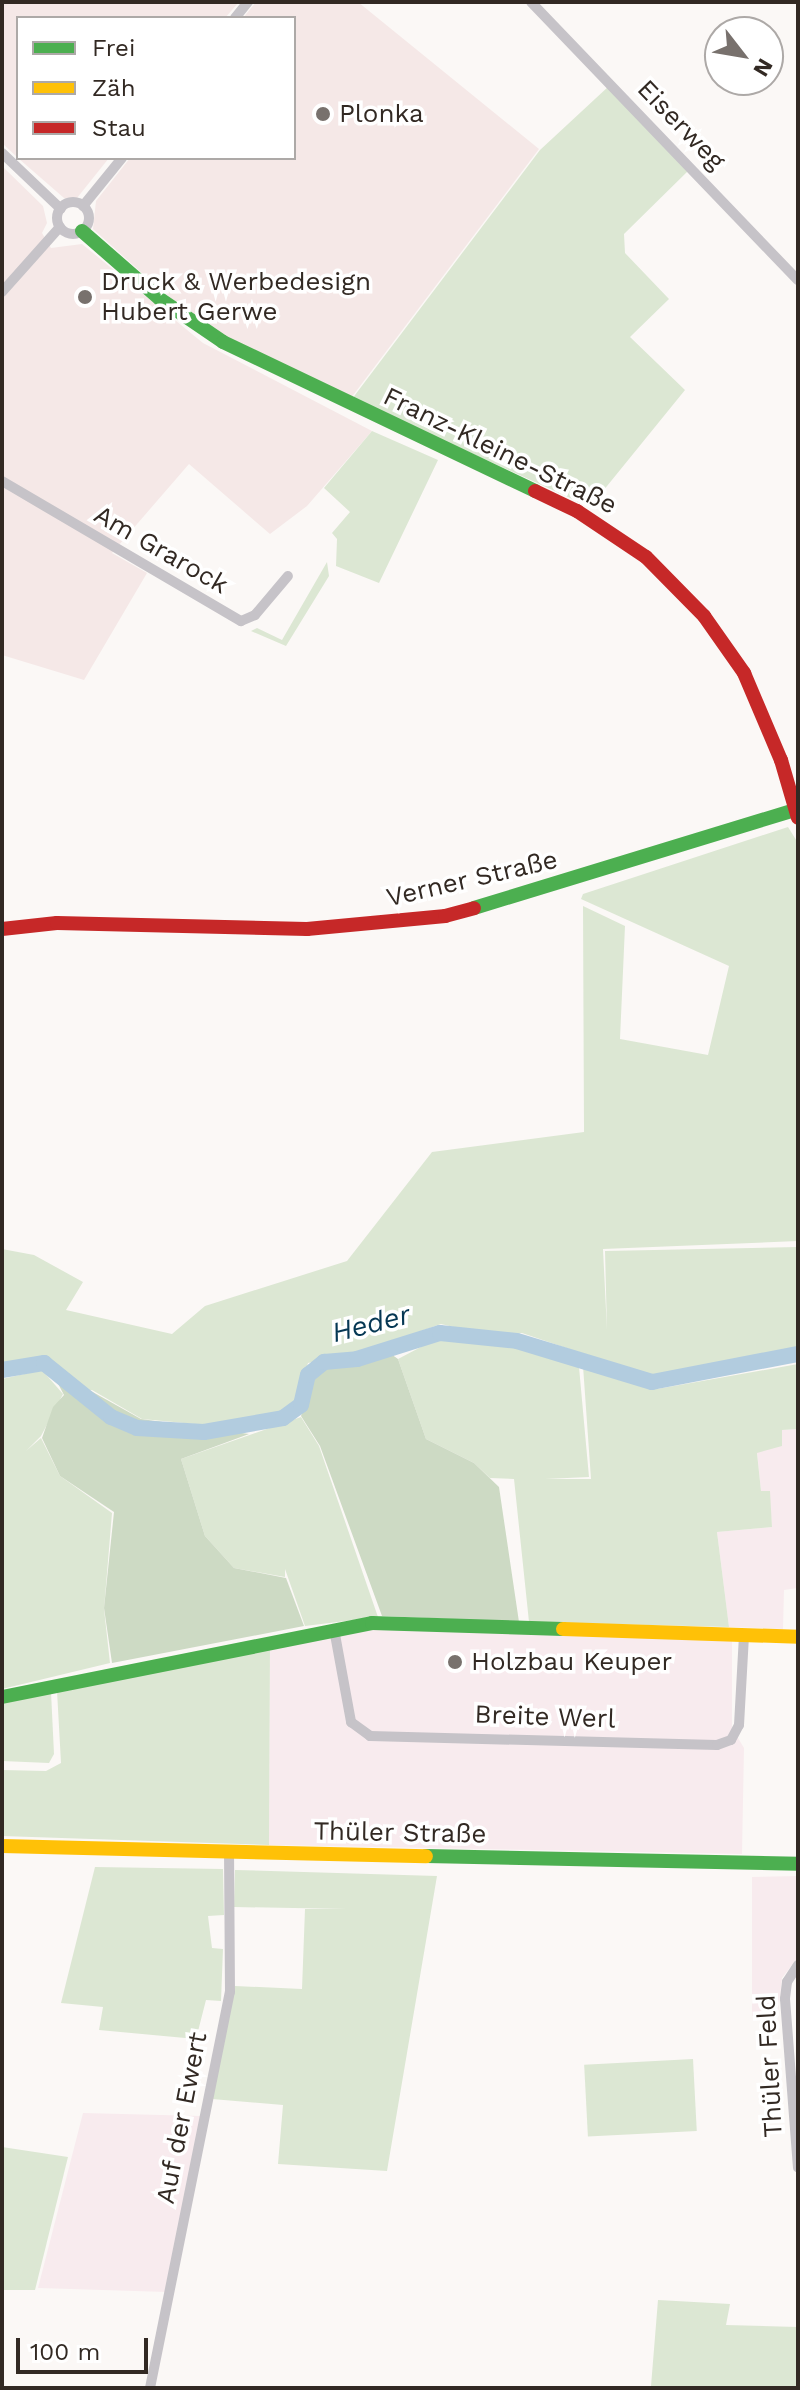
<!DOCTYPE html>
<html>
<head>
<meta charset="utf-8">
<style>
  body { margin:0 }
  #map { position:relative; width:800px; height:2390px; overflow:hidden; background:#fbf8f6; font-family:"Work Sans",sans-serif }
  div>[style] { position:absolute }
  .commercial>* { inset:0; background:#f8ebee }
  .industrial>* { inset:0; background:#f5e8e7 }
  .green>* { inset:0; background:#dce7d3; transform-origin:0 0 }
  .forest>* { inset:0; background:#cddac4 }
  .river>* { height:16px; margin:-8px; padding:0 8px; transform-origin:8px; border-radius:8px; background:#b2ccdf }
  .street>* { height:10px; margin:-5px; padding:0 5px; transform-origin:5px; border-radius:5px; background:#c6c3c8 }
  .street>.ring { margin:-5px; padding:0; box-sizing:content-box; background:none; border:10px solid #c6c3c8; border-radius:50% }
  .fast>* { height:14px; margin:-7px; padding:0 7px; transform-origin:7px; border-radius:7px; background:#4caf50 }
  .slow>* { height:14px; margin:-7px; padding:0 7px; transform-origin:7px; border-radius:7px; background:#ffc107 }
  .jam>* { height:14px; margin:-7px; padding:0 7px; transform-origin:7px; border-radius:7px; background:#c62828 }
  .dots>* { width:22px; height:22px; translate:-50% -50%; box-sizing:border-box; border:4px solid #fff; border-radius:50% }
  span { translate:-50% -50%; white-space:nowrap; text-align:center; line-height:1.15; -webkit-text-stroke:7px #fff; paint-order:stroke }
  .poi-label { font-size:26px; color:#322923 }
  .left { translate:0 -50%; text-align:left }
  .street-label { font-size:26px; color:#322923 }
  .water-label { font-size:28px; color:#053753; font-style:italic }
  .frame { position:absolute; inset:0; border:4px solid #322923; pointer-events:none }
  .legend { position:absolute; left:16px; top:16px; width:280px; height:144px; box-sizing:border-box; background:#fff; border:2px solid #ada9a7; margin:0; padding:10px 14px; list-style:none; font-size:24px; color:#322923 }
  .legend li { display:flex; align-items:center; gap:16px; height:40px }
  .legend b { width:40px; border:2px solid #ada9a7 }
  .north { position:absolute; left:704px; top:16px; width:80px; height:80px; box-sizing:border-box; background:#fff; border:2px solid #ada9a7; border-radius:50%; rotate:121deg; font-size:22px; font-weight:700; line-height:32px; text-align:center; color:#322923 }
  .north::after { content:''; display:block; margin:auto; width:28px; height:36px; background:#78716d; clip-path:polygon(50% 0,100% 100%,50% 72%,0 100%) }
  .scale { position:absolute; left:16px; top:2338px; width:132px; height:36px; box-sizing:border-box; border:4px solid #322923; border-top:0; padding-left:10px; font-size:24px; line-height:28px; white-space:nowrap; color:#322923; -webkit-text-stroke:6px #fff; paint-order:stroke }
</style>
</head>
<body>
<div id="map">
  <div class="commercial">
    <div style="clip-path:polygon(798px 1429px,798px 1588px,784px 1590px,783px 1629px,729px 1627px,717px 1532px,772px 1527px,769px 1491px,761px 1491px,757px 1452px,782px 1430px)"></div>
    <div style="clip-path:polygon(372px 1629px,732px 1639px,732px 1728px,744px 1748px,742px 1854px,269px 1845px,270px 1645px)"></div>
    <div style="clip-path:polygon(798px 1876px,798px 1957px,782px 1978px,778px 2013px,752px 2016px,752px 1877px)"></div>
    <div style="clip-path:polygon(83px 2113px,201px 2116px,167px 2292px,38px 2288px)"></div>
  </div>
  <div class="industrial">
    <div style="clip-path:polygon(2px 2px,239px 2px,225px 18px,18px 18px,18px 158px,2px 143px)"></div>
    <div style="clip-path:polygon(256px 2px,358px 2px,539px 149px,351px 398px,217px 332px,163px 292px,93px 229px,96px 201px,130px 158px,294px 158px,294px 18px,243px 18px)"></div>
    <div style="clip-path:polygon(18px 158px,109px 158px,77px 198px,64px 198px)"></div>
    <div style="clip-path:polygon(2px 166px,43px 206px,47px 223px,42px 233px,51px 248px,82px 244px,203px 343px,372px 431px,307px 506px,270px 534px,189px 464px,112px 553px,147px 573px,84px 680px,2px 655px)"></div>
  </div>
  <div class="green">
    <div style="clip-path:polygon(609px 86px,689px 170px,624px 234px,625px 253px,669px 299px,630px 337px,685px 390px,590px 507px,352px 399px,540px 150px)"></div>
    <div style="clip-path:polygon(372px 431px,438px 460px,379px 583px,336px 566px,337px 539px,332px 533px,350px 512px,324px 488px)"></div>
    <div style="clip-path:polygon(327px 562px,329px 576px,286px 646px,251px 631px,257px 628px,282px 640px)"></div>
    <div style="clip-path:polygon(788px 827px,798px 843px,798px 1241px,603px 1249px,607px 1330px,605px 1251px,798px 1247px,798px 1348px,652px 1377px,522px 1333px,479px 1333px,441px 1324px,356px 1354px,308px 1363px,296px 1402px,282px 1412px,205px 1425px,142px 1419px,92px 1390px,82px 1392px,46px 1359px,2px 1365px,2px 1249px,34px 1255px,83px 1282px,66px 1310px,172px 1334px,205px 1306px,347px 1261px,432px 1152px,584px 1132px,583px 906px,625px 926px,620px 1039px,708px 1055px,729px 966px,581px 899px,583px 894px)"></div>
    <div style="clip-path:polygon(438px 1338px,513px 1345px,579px 1367px,589px 1477px,545px 1479px,591px 1479px,583px 1366px,657px 1389px,798px 1364px,798px 1429px,782px 1430px,782px 1446px,757px 1453px,761px 1491px,770px 1491px,772px 1527px,717px 1532px,729px 1627px,529px 1622px,514px 1479px,490px 1478px,474px 1463px,426px 1439px,398px 1359px)"></div>
    <div style="clip-path:polygon(42px 1370px,63px 1394px,41px 1436px,26px 1451px,41px 1438px,60px 1476px,112px 1513px,104px 1609px,110px 1663px,2px 1689px,2px 1379px)"></div>
    <div style="clip-path:polygon(301px 1417px,319px 1446px,378px 1617px,305px 1626px,285px 1569px,285px 1577px,234px 1568px,205px 1536px,181px 1459px)"></div>
    <div style="clip-path:polygon(270px 1645px,269px 1845px,2px 1836px,2px 1770px,46px 1771px,61px 1763px,57px 1691px)"></div>
    <div style="clip-path:polygon(51px 1692px,54px 1754px,49px 1763px,2px 1761px,2px 1703px)"></div>
    <div style="clip-path:polygon(95px 1867px,223px 1869px,224px 1915px,208px 1916px,212px 1948px,223px 1949px,221px 2001px,206px 2000px,196px 2039px,99px 2030px,103px 2007px,61px 2003px)"></div>
    <div style="clip-path:polygon(235px 1870px,437px 1876px,387px 2171px,278px 2164px,283px 2105px,212px 2099px,235px 1986px,302px 1989px,305px 1909px,347px 1909px,234px 1907px)"></div>
    <div style="left:693px;top:2059px;width:72px;height:109px;rotate:87deg"></div>
    <div style="clip-path:polygon(2px 2147px,68px 2157px,35px 2290px,2px 2290px)"></div>
    <div style="clip-path:polygon(658px 2300px,730px 2304px,726px 2325px,798px 2327px,798px 2388px,651px 2386px)"></div>
  </div>
  <div class="forest">
    <div style="clip-path:polygon(391px 1354px,398px 1359px,426px 1439px,474px 1463px,499px 1487px,519px 1622px,382px 1616px,320px 1446px,301px 1416px,312px 1383px,323px 1369px)"></div>
    <div style="clip-path:polygon(59px 1368px,82px 1393px,91px 1391px,141px 1419px,249px 1434px,181px 1459px,205px 1536px,234px 1568px,286px 1578px,304px 1626px,112px 1663px,104px 1608px,114px 1512px,60px 1476px,42px 1438px,53px 1407px,64px 1395px,53px 1374px)"></div>
  </div>
  <div class="river">
    <div style="left:2px;top:1370px;width:43px;rotate:-9.5deg"></div>
    <div style="left:44px;top:1363px;width:86px;rotate:38.9deg"></div>
    <div style="left:111px;top:1417px;width:28px;rotate:23deg"></div>
    <div style="left:137px;top:1428px;width:67px;rotate:3.4deg"></div>
    <div style="left:204px;top:1432px;width:80px;rotate:-10deg"></div>
    <div style="left:283px;top:1418px;width:22px;rotate:-36deg"></div>
    <div style="left:301px;top:1405px;width:31px;rotate:-77deg"></div>
    <div style="left:308px;top:1375px;width:21px;rotate:-39deg"></div>
    <div style="left:324px;top:1362px;width:33px;rotate:-5deg"></div>
    <div style="left:357px;top:1359px;width:87px;rotate:-17.4deg"></div>
    <div style="left:440px;top:1333px;width:77px;rotate:5.9deg"></div>
    <div style="left:517px;top:1341px;width:141px;rotate:16.9deg"></div>
    <div style="left:652px;top:1382px;width:149px;rotate:-10.9deg"></div>
  </div>
  <div class="street">
    <div style="left:531px;top:2px;width:385px;rotate:46.2deg"></div>
    <div style="left:235px;top:18px;width:21px;rotate:-51deg"></div>
    <div style="left:2px;top:153px;width:81px;rotate:43.5deg"></div>
    <div class="ring" style="left:57px;top:202px;width:22px;height:22px"></div>
    <div style="left:83px;top:206px;width:62px;rotate:-50.9deg"></div>
    <div style="left:2px;top:292px;width:87px;rotate:-48.3deg"></div>
    <div style="left:2px;top:481px;width:277px;rotate:30.4deg"></div>
    <div style="left:241px;top:621px;width:15px;rotate:-23deg"></div>
    <div style="left:255px;top:615px;width:51px;rotate:-49.8deg"></div>
    <div style="left:334px;top:1629px;width:95px;rotate:79.6deg"></div>
    <div style="left:351px;top:1722px;width:24px;rotate:36deg"></div>
    <div style="left:370px;top:1736px;width:347px;rotate:1.5deg"></div>
    <div style="left:717px;top:1745px;width:15px;rotate:-20deg"></div>
    <div style="left:731px;top:1740px;width:17px;rotate:-62deg"></div>
    <div style="left:739px;top:1725px;width:89px;rotate:-86.8deg"></div>
    <div style="left:798px;top:1965px;width:20px;rotate:123deg"></div>
    <div style="left:787px;top:1982px;width:17px;rotate:97deg"></div>
    <div style="left:785px;top:1999px;width:169px;rotate:85.6deg"></div>
    <div style="left:150px;top:2388px;width:404px;rotate:-78.6deg"></div>
    <div style="left:230px;top:1992px;width:138px;rotate:-90.4deg"></div>
  </div>
  <div class="fast">
    <div style="left:82px;top:231px;width:103px;rotate:41.1deg"></div>
    <div style="left:160px;top:299px;width:76px;rotate:34.3deg"></div>
    <div style="left:223px;top:342px;width:346px;rotate:25.5deg"></div>
    <div style="left:474px;top:908px;width:339px;rotate:-17deg"></div>
    <div style="left:2px;top:1697px;width:377px;rotate:-11.3deg"></div>
    <div style="left:372px;top:1623px;width:191px;rotate:1.8deg"></div>
    <div style="left:426px;top:1856px;width:372px;rotate:1.2deg"></div>
  </div>
  <div class="slow">
    <div style="left:563px;top:1629px;width:235px;rotate:1.9deg"></div>
    <div style="left:2px;top:1846px;width:424px;rotate:1.4deg"></div>
  </div>
  <div class="jam">
    <div style="left:535px;top:491px;width:47px;rotate:25.5deg"></div>
    <div style="left:577px;top:511px;width:83px;rotate:33.7deg"></div>
    <div style="left:646px;top:557px;width:83px;rotate:45.5deg"></div>
    <div style="left:704px;top:616px;width:70px;rotate:54.9deg"></div>
    <div style="left:744px;top:673px;width:95px;rotate:67deg"></div>
    <div style="left:781px;top:760px;width:60px;rotate:73.7deg"></div>
    <div style="left:2px;top:929px;width:55px;rotate:-6.2deg"></div>
    <div style="left:57px;top:923px;width:250px;rotate:1.4deg"></div>
    <div style="left:307px;top:929px;width:139px;rotate:-5.4deg"></div>
    <div style="left:445px;top:916px;width:30px;rotate:-15deg"></div>
  </div>
  <div class="dots">
    <div style="left:323px;top:114px;background:#78716d"></div>
    <div style="left:85px;top:297px;background:#78716d"></div>
    <div style="left:455px;top:1662px;background:#78716d"></div>
  </div>
  <div class="poi-label">
    <span class="left" style="left:339px;top:114px">Plonka</span>
    <span class="left" style="left:101px;top:297px">Druck &amp; Werbedesign<br>Hubert Gerwe</span>
    <span class="left" style="left:471px;top:1662px">Holzbau Keuper</span>
  </div>
  <div class="street-label">
    <span style="left:681px;top:125px;rotate:46deg">Eiserweg</span>
    <span style="left:500px;top:451px;rotate:26deg">Franz-Kleine-Straße</span>
    <span style="left:161px;top:550px;rotate:30deg">Am Grarock</span>
    <span style="left:472px;top:879px;rotate:-13deg">Verner Straße</span>
    <span style="left:545px;top:1717px;rotate:2deg">Breite Werl</span>
    <span style="left:400px;top:1833px;rotate:1deg">Thüler Straße</span>
    <span style="left:770px;top:2066px;rotate:-93deg">Thüler Feld</span>
    <span style="left:182px;top:2118px;rotate:-79deg">Auf der Ewert</span>
  </div>
  <div class="water-label">
    <span style="left:371px;top:1324px;rotate:-14deg">Heder</span>
  </div>
  <div class="frame"></div>
  <ul class="legend">
  <li><b style="height:10px;background:#4caf50"></b>Frei</li>
  <li><b style="height:10px;background:#ffc107"></b>Zäh</li>
  <li><b style="height:10px;background:#c62828"></b>Stau</li>
  </ul>
  <div class="north">N</div>
  <div class="scale">100 m</div>
</div>
</body>
</html>
